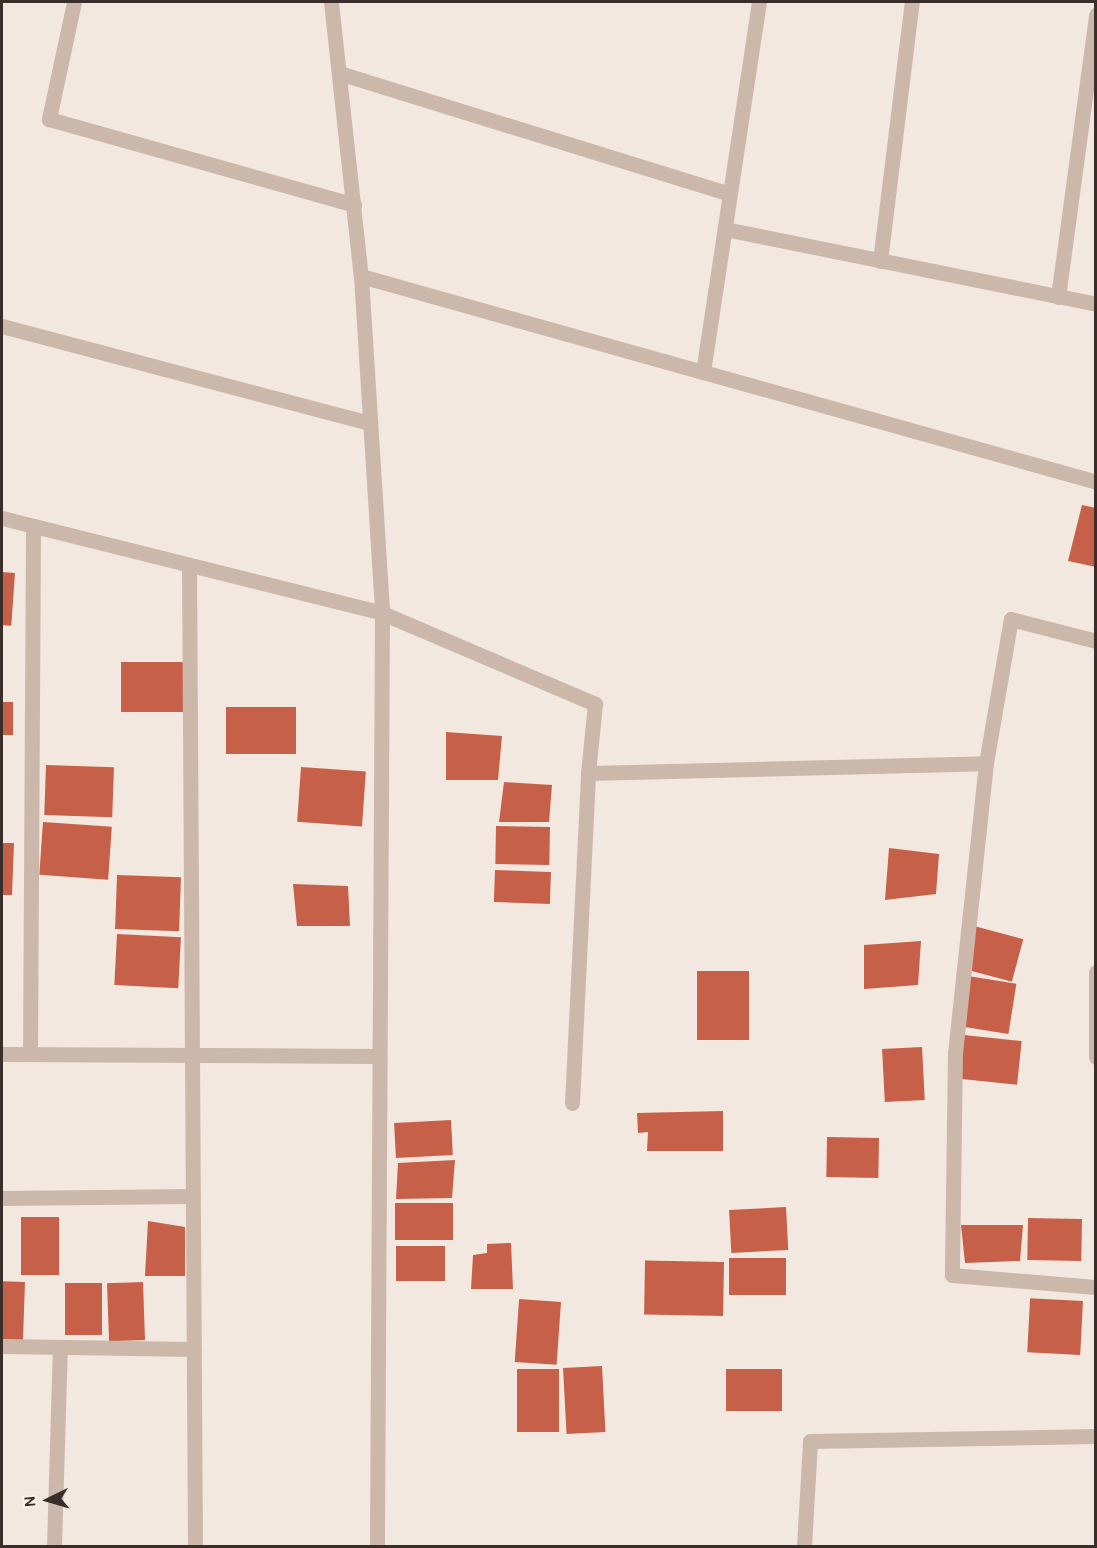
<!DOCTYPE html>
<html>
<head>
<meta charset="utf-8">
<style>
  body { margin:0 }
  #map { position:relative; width:1097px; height:1548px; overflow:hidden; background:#f3e8df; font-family:Karla,sans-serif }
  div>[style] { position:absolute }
  .building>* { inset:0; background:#c76049; transform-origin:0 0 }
  .minor>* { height:15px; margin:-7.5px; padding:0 7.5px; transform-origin:7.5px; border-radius:7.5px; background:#ccb8aa }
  span { translate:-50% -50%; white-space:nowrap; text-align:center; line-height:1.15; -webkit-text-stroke:5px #faf3eb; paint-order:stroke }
  .frame { position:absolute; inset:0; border:3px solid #392e2a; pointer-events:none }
  .north { position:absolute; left:18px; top:1470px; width:60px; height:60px; -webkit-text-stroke:4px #faf3eb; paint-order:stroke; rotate:265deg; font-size:16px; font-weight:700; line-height:24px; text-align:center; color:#392e2a }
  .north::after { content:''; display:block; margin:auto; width:21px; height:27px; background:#392e2a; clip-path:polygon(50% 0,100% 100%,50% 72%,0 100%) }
</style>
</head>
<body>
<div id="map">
  <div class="building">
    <div style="clip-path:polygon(1082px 505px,1096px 508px,1096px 567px,1068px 561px)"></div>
    <div style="left:2px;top:572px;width:13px;height:53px;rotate:4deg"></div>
    <div style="left:121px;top:662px;width:63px;height:50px"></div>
    <div style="left:2px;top:702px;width:11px;height:33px"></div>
    <div style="left:226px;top:707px;width:70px;height:47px"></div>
    <div style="clip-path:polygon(446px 732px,502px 736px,498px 780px,446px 780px)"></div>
    <div style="left:46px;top:765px;width:68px;height:50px;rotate:2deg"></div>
    <div style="left:301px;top:767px;width:65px;height:55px;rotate:4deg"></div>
    <div style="clip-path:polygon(504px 782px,552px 785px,549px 822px,499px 822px)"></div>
    <div style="left:43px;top:822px;width:69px;height:53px;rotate:4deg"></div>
    <div style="left:496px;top:826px;width:54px;height:38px;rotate:1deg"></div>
    <div style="clip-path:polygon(2px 843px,14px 843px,12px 895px,2px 895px)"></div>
    <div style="clip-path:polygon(889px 848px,939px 854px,936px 894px,885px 900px)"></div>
    <div style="left:495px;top:870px;width:56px;height:32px;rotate:2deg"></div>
    <div style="left:117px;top:875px;width:64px;height:54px;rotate:2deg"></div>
    <div style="clip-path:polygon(293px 884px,348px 886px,350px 926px,297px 926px)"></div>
    <div style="left:974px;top:926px;width:51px;height:44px;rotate:15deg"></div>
    <div style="left:117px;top:934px;width:64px;height:51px;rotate:3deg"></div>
    <div style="clip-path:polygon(921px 941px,918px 985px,864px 989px,864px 945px)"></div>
    <div style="left:749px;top:971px;width:69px;height:52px;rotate:90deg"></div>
    <div style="left:968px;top:976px;width:49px;height:51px;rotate:9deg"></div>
    <div style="left:964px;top:1035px;width:58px;height:44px;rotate:6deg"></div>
    <div style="left:922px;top:1047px;width:53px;height:40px;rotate:87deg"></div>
    <div style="clip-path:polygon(723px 1111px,723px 1151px,647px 1151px,648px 1132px,638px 1133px,637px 1113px)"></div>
    <div style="left:451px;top:1120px;width:35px;height:57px;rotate:87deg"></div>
    <div style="left:879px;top:1138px;width:40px;height:52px;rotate:91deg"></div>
    <div style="clip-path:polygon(455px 1160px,452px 1198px,396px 1199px,398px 1163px)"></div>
    <div style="left:453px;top:1203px;width:37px;height:58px;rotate:90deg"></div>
    <div style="left:786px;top:1207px;width:43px;height:57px;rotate:87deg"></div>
    <div style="left:21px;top:1217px;width:38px;height:58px"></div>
    <div style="left:1082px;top:1219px;width:42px;height:54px;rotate:91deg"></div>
    <div style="clip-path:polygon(148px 1221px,185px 1227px,185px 1276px,145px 1276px)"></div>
    <div style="clip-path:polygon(961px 1225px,1023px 1225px,1020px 1261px,965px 1263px)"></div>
    <div style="clip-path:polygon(511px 1243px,513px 1289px,471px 1289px,473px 1255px,487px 1253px,487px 1244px)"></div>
    <div style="left:445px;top:1246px;width:35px;height:49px;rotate:90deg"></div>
    <div style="left:729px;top:1258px;width:57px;height:37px"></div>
    <div style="left:724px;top:1262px;width:54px;height:79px;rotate:91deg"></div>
    <div style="left:25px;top:1282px;width:58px;height:23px;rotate:92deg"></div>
    <div style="left:143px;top:1282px;width:58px;height:36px;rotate:88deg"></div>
    <div style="left:65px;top:1283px;width:37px;height:52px"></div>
    <div style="left:1083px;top:1301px;width:54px;height:53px;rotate:93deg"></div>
    <div style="left:561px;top:1302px;width:63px;height:42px;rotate:94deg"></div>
    <div style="left:602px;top:1366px;width:66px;height:39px;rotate:87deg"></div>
    <div style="left:517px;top:1369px;width:42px;height:63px"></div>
    <div style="left:726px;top:1369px;width:56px;height:42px"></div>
  </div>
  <div class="minor">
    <div style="left:74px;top:2px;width:120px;rotate:102.1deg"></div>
    <div style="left:49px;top:119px;width:317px;rotate:15.7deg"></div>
    <div style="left:331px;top:2px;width:276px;rotate:83.8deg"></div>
    <div style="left:361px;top:276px;width:338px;rotate:86.4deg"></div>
    <div style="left:382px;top:613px;width:933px;rotate:90.31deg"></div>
    <div style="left:339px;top:73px;width:409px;rotate:17.2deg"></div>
    <div style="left:725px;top:229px;width:379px;rotate:11.4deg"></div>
    <div style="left:880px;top:261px;width:261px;rotate:-83deg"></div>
    <div style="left:361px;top:276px;width:355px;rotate:15.7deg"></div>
    <div style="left:703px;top:372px;width:374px;rotate:-81.4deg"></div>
    <div style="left:1058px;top:297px;width:285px;rotate:-82.3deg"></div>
    <div style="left:2px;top:326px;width:381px;rotate:14.8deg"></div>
    <div style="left:703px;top:372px;width:408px;rotate:15.6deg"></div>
    <div style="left:2px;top:518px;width:392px;rotate:14deg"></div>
    <div style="left:382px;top:613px;width:232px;rotate:23.1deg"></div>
    <div style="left:595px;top:704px;width:69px;rotate:95.8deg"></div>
    <div style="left:588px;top:773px;width:398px;rotate:-1.4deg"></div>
    <div style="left:986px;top:763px;width:146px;rotate:-80.2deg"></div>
    <div style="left:1011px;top:619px;width:88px;rotate:14.5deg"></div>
    <div style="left:189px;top:565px;width:981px;rotate:89.65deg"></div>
    <div style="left:986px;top:763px;width:291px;rotate:96.1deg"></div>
    <div style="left:955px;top:1052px;width:223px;rotate:90.8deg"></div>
    <div style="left:952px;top:1275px;width:144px;rotate:4.8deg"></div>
    <div style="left:1096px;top:972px;width:85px;rotate:90deg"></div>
    <div style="left:2px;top:1054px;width:374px;rotate:0.3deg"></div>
    <div style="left:30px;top:1054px;width:528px;rotate:-89.67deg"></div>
    <div style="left:572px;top:1103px;width:330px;rotate:-87.2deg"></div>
    <div style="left:2px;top:1198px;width:191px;rotate:-0.6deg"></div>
    <div style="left:2px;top:1346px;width:192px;rotate:0.9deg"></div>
    <div style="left:54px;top:1546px;width:199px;rotate:-88.3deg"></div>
    <div style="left:804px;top:1546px;width:105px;rotate:-86.7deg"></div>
    <div style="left:810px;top:1441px;width:286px;rotate:-1deg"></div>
  </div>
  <div class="frame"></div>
  <div class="north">N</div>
</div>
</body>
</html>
